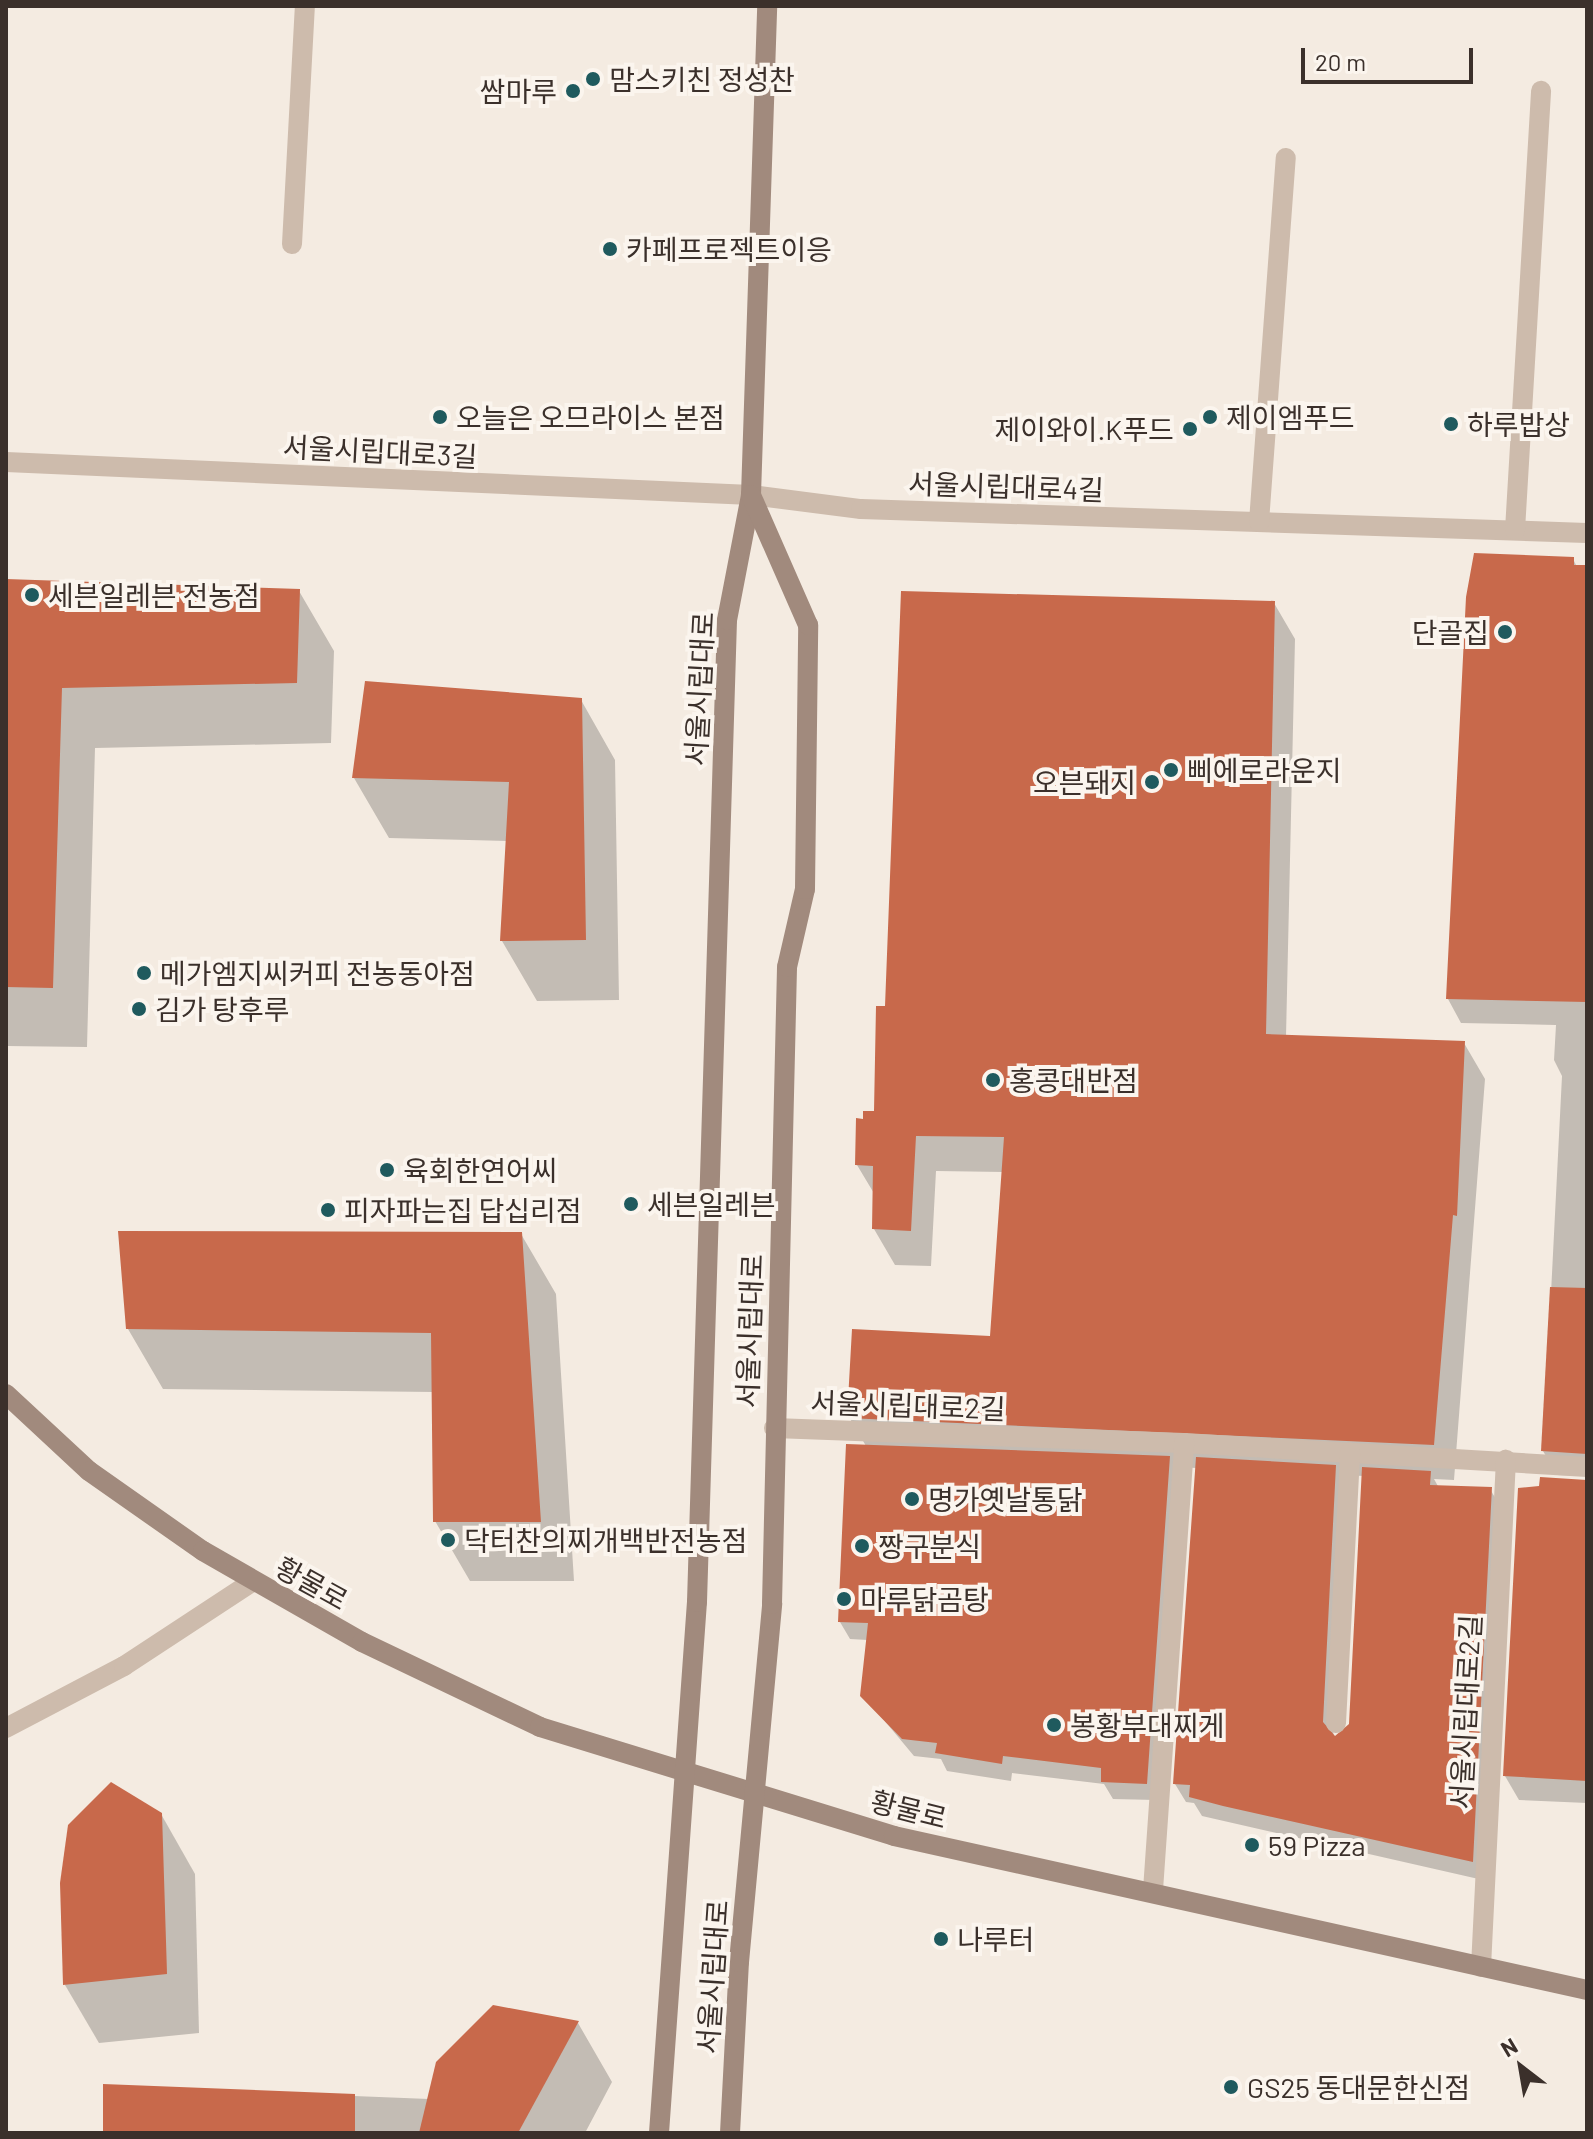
<!DOCTYPE html>
<html>
<head>
<meta charset="utf-8">
<style>
  body { margin:0 }
  #map { position:relative; width:1593px; height:2139px; overflow:hidden; background:#f4ebe1; font-family:Barlow,"Noto Sans KR",sans-serif }
  div>[style] { position:absolute }
  .shadow>* { inset:0; background:#0003 }
  .building>* { inset:0; background:#c8694b }
  .street>* { height:20px; margin:-10px; padding:0 10px; transform-origin:10px; border-radius:10px; background:#cdbbac }
  .secondary>* { height:20px; margin:-10px; padding:0 10px; transform-origin:10px; border-radius:10px; background:#a18a7d }
  .dots>* { width:22px; height:22px; translate:-50% -50%; box-sizing:border-box; border:4px solid #fbf5ee; border-radius:50% }
  span { translate:-50% -50%; white-space:nowrap; text-align:center; line-height:1.15; -webkit-text-stroke:8px #fbf5ee; paint-order:stroke }
  .poi-label { font-size:28px; color:#3b302b }
  .left { translate:0 -50%; text-align:left }
  .right { translate:-100% -50%; text-align:right }
  .street-label { font-size:28px; color:#3b302b }
  .frame { position:absolute; inset:0; border:8px solid #3b302b; pointer-events:none }
  .north { position:absolute; left:1481px; top:2027px; width:80px; height:80px; -webkit-text-stroke:6px #fbf5ee; paint-order:stroke; rotate:329deg; font-size:22px; font-weight:700; line-height:32px; text-align:center; color:#3b302b }
  .north::after { content:''; display:block; margin:auto; width:28px; height:36px; background:#3b302b; clip-path:polygon(50% 0,100% 100%,50% 72%,0 100%) }
  .scale { position:absolute; left:1301px; top:48px; width:172px; height:36px; box-sizing:border-box; border:4px solid #3b302b; border-top:0; padding-left:10px; font-size:24px; line-height:28px; white-space:nowrap; color:#3b302b; -webkit-text-stroke:6px #fbf5ee; paint-order:stroke }
</style>
</head>
<body>
<div id="map">
  <div class="shadow">
    <div style="clip-path:polygon(1573px 559px,1577px 567px,1587px 568px,1587px 1476px,1557px 1475px,1543px 1451px,1562px 1076px,1554px 1060px,1556px 1025px,1461px 1023px,1448px 999px)"></div>
    <div style="clip-path:polygon(6px 581px,299px 591px,334px 651px,331px 743px,95px 748px,87px 1047px,6px 1046px)"></div>
    <div style="clip-path:polygon(evenodd,1274px 603px,1295px 639px,1286px 1037px,1464px 1043px,1485px 1079px,1454px 1480px,1434px 1479px,1439px 1488px,1490px 1489px,1501px 1508px,1483px 1880px,1202px 1816px,1194px 1803px,1186px 1802px,1175px 1784px,1197px 1468px,1175px 1467px,1156px 1800px,1113px 1799px,1104px 1784px,1012px 1773px,1011px 1781px,947px 1771px,941px 1759px,914px 1756px,863px 1695px,868px 1640px,850px 1639px,840px 1622px,866px 1446px,849px 1417px,991px 1338px,1004px 1172px,936px 1171px,931px 1266px,895px 1265px,874px 1229px,875px 1195px,857px 1165px,865px 1121px,876px 1113px,887px 1008px,1274px 603px,1340px 1475px,1364px 1476px,1351px 1725px,1333px 1740px,1346px 1486px,1340px 1475px)"></div>
    <div style="clip-path:polygon(367px 683px,581px 700px,615px 760px,619px 1000px,537px 1001px,502px 941px,508px 841px,389px 838px,354px 778px)"></div>
    <div style="clip-path:polygon(521px 1234px,556px 1294px,574px 1581px,470px 1581px,435px 1521px,434px 1392px,163px 1389px,128px 1329px)"></div>
    <div style="clip-path:polygon(1587px 1481px,1587px 1803px,1519px 1800px,1505px 1776px,1541px 1488px)"></div>
    <div style="clip-path:polygon(161px 1814px,195px 1874px,199px 2033px,99px 2043px,65px 1985px)"></div>
    <div style="clip-path:polygon(578px 2023px,612px 2082px,585px 2133px,105px 2133px,105px 2086px,429px 2099px)"></div>
  </div>
  <div class="building">
    <div style="clip-path:polygon(1474px 553px,1574px 557px,1574px 565px,1587px 565px,1587px 1002px,1446px 999px,1466px 597px)"></div>
    <div style="clip-path:polygon(6px 579px,300px 589px,297px 683px,62px 688px,53px 988px,6px 987px)"></div>
    <div style="clip-path:polygon(901px 591px,1275px 601px,1266px 1034px,1465px 1041px,1457px 1216px,1453px 1215px,1434px 1445px,847px 1418px,852px 1329px,990px 1336px,1004px 1137px,916px 1136px,911px 1231px,872px 1229px,873px 1166px,855px 1165px,856px 1118px,863px 1119px,863px 1111px,874px 1111px,876px 1006px,885px 1006px)"></div>
    <div style="clip-path:polygon(365px 681px,582px 698px,586px 940px,500px 941px,509px 782px,352px 778px)"></div>
    <div style="clip-path:polygon(118px 1231px,522px 1232px,541px 1522px,433px 1522px,431px 1333px,126px 1329px)"></div>
    <div style="clip-path:polygon(1550px 1287px,1587px 1288px,1587px 1454px,1541px 1451px)"></div>
    <div style="clip-path:polygon(846px 1444px,1170px 1456px,1147px 1784px,1101px 1782px,1101px 1768px,1003px 1756px,1002px 1764px,935px 1753px,937px 1743px,902px 1739px,860px 1696px,868px 1623px,838px 1622px)"></div>
    <div style="clip-path:polygon(1196px 1457px,1336px 1465px,1323px 1722px,1335px 1736px,1349px 1724px,1362px 1467px,1431px 1471px,1430px 1485px,1492px 1487px,1473px 1862px,1223px 1806px,1189px 1797px,1190px 1785px,1173px 1784px)"></div>
    <div style="clip-path:polygon(1540px 1477px,1587px 1480px,1587px 1781px,1503px 1776px,1518px 1488px,1539px 1486px)"></div>
    <div style="clip-path:polygon(111px 1782px,162px 1813px,167px 1974px,63px 1985px,60px 1883px,68px 1825px)"></div>
    <div style="clip-path:polygon(493px 2005px,579px 2021px,518px 2133px,419px 2133px,436px 2062px)"></div>
    <div style="clip-path:polygon(103px 2084px,355px 2094px,355px 2133px,103px 2133px)"></div>
  </div>
  <div class="street">
    <div style="left:292px;top:244px;width:238px;rotate:-86.9deg"></div>
    <div style="left:6px;top:462px;width:746px;rotate:2.54deg"></div>
    <div style="left:751px;top:495px;width:111px;rotate:7.3deg"></div>
    <div style="left:861px;top:509px;width:726px;rotate:1.89deg"></div>
    <div style="left:1259px;top:522px;width:365px;rotate:-85.8deg"></div>
    <div style="left:1515px;top:530px;width:440px;rotate:-86.6deg"></div>
    <div style="left:774px;top:1428px;width:410px;rotate:2.1deg"></div>
    <div style="left:1184px;top:1443px;width:404px;rotate:3.4deg"></div>
    <div style="left:1336px;top:1723px;width:271px;rotate:-87deg"></div>
    <div style="left:6px;top:1728px;width:133px;rotate:-27.7deg"></div>
    <div style="left:124px;top:1666px;width:153px;rotate:-33.3deg"></div>
    <div style="left:1153px;top:1890px;width:448px;rotate:-86deg"></div>
    <div style="left:1481px;top:1967px;width:508px;rotate:-87.18deg"></div>
  </div>
  <div class="secondary">
    <div style="left:6px;top:1394px;width:113px;rotate:42.9deg"></div>
    <div style="left:89px;top:1471px;width:139px;rotate:35.1deg"></div>
    <div style="left:203px;top:1551px;width:183px;rotate:29.8deg"></div>
    <div style="left:362px;top:1642px;width:197px;rotate:25.5deg"></div>
    <div style="left:540px;top:1727px;width:370px;rotate:17.1deg"></div>
    <div style="left:894px;top:1836px;width:710px;rotate:12.53deg"></div>
    <div style="left:659px;top:2133px;width:532px;rotate:-85.91deg"></div>
    <div style="left:697px;top:1602px;width:982px;rotate:-88.25deg"></div>
    <div style="left:727px;top:620px;width:127px;rotate:-79.1deg"></div>
    <div style="left:751px;top:495px;width:489px;rotate:-88.1deg"></div>
    <div style="left:730px;top:2133px;width:171px;rotate:-87deg"></div>
    <div style="left:739px;top:1962px;width:360px;rotate:-84.7deg"></div>
    <div style="left:772px;top:1604px;width:637px;rotate:-88.65deg"></div>
    <div style="left:787px;top:967px;width:80px;rotate:-77deg"></div>
    <div style="left:805px;top:889px;width:264px;rotate:-89.3deg"></div>
    <div style="left:808px;top:625px;width:142px;rotate:-113.7deg"></div>
  </div>
  <div class="dots">
    <div style="left:593px;top:79px;background:#1f5a5e"></div>
    <div style="left:573px;top:91px;background:#1f5a5e"></div>
    <div style="left:610px;top:249px;background:#1f5a5e"></div>
    <div style="left:440px;top:417px;background:#1f5a5e"></div>
    <div style="left:1210px;top:417px;background:#1f5a5e"></div>
    <div style="left:1451px;top:424px;background:#1f5a5e"></div>
    <div style="left:1190px;top:429px;background:#1f5a5e"></div>
    <div style="left:32px;top:595px;background:#1f5a5e"></div>
    <div style="left:1505px;top:632px;background:#1f5a5e"></div>
    <div style="left:1171px;top:770px;background:#1f5a5e"></div>
    <div style="left:1152px;top:782px;background:#1f5a5e"></div>
    <div style="left:144px;top:973px;background:#1f5a5e"></div>
    <div style="left:139px;top:1009px;background:#1f5a5e"></div>
    <div style="left:993px;top:1080px;background:#1f5a5e"></div>
    <div style="left:387px;top:1170px;background:#1f5a5e"></div>
    <div style="left:631px;top:1204px;background:#1f5a5e"></div>
    <div style="left:328px;top:1210px;background:#1f5a5e"></div>
    <div style="left:912px;top:1499px;background:#1f5a5e"></div>
    <div style="left:448px;top:1540px;background:#1f5a5e"></div>
    <div style="left:862px;top:1546px;background:#1f5a5e"></div>
    <div style="left:844px;top:1599px;background:#1f5a5e"></div>
    <div style="left:1054px;top:1725px;background:#1f5a5e"></div>
    <div style="left:1252px;top:1845px;background:#1f5a5e"></div>
    <div style="left:941px;top:1939px;background:#1f5a5e"></div>
    <div style="left:1231px;top:2087px;background:#1f5a5e"></div>
  </div>
  <div class="poi-label">
    <span class="left" style="left:609px;top:79px">맘스키친 정성찬</span>
    <span class="right" style="left:557px;top:91px">쌈마루</span>
    <span class="left" style="left:626px;top:249px">카페프로젝트이응</span>
    <span class="left" style="left:456px;top:417px">오늘은 오므라이스 본점</span>
    <span class="left" style="left:1226px;top:417px">제이엠푸드</span>
    <span class="left" style="left:1467px;top:424px">하루밥상</span>
    <span class="right" style="left:1174px;top:429px">제이와이.K푸드</span>
    <span class="left" style="left:48px;top:595px">세븐일레븐 전농점</span>
    <span class="right" style="left:1489px;top:632px">단골집</span>
    <span class="left" style="left:1187px;top:770px">삐에로라운지</span>
    <span class="right" style="left:1136px;top:782px">오븐돼지</span>
    <span class="left" style="left:160px;top:973px">메가엠지씨커피 전농동아점</span>
    <span class="left" style="left:155px;top:1009px">김가 탕후루</span>
    <span class="left" style="left:1009px;top:1080px">홍콩대반점</span>
    <span class="left" style="left:403px;top:1170px">육회한연어씨</span>
    <span class="left" style="left:647px;top:1204px">세븐일레븐</span>
    <span class="left" style="left:344px;top:1210px">피자파는집 답십리점</span>
    <span class="left" style="left:928px;top:1499px">명가옛날통닭</span>
    <span class="left" style="left:464px;top:1540px">닥터찬의찌개백반전농점</span>
    <span class="left" style="left:878px;top:1546px">짱구분식</span>
    <span class="left" style="left:860px;top:1599px">마루닭곰탕</span>
    <span class="left" style="left:1070px;top:1725px">봉황부대찌게</span>
    <span class="left" style="left:1268px;top:1845px">59 Pizza</span>
    <span class="left" style="left:957px;top:1939px">나루터</span>
    <span class="left" style="left:1247px;top:2087px">GS25 동대문한신점</span>
  </div>
  <div class="street-label">
    <span style="left:380px;top:451px;rotate:3deg">서울시립대로3길</span>
    <span style="left:1006px;top:486px;rotate:2deg">서울시립대로4길</span>
    <span style="left:699px;top:689px;rotate:-87deg">서울시립대로</span>
    <span style="left:749px;top:1331px;rotate:-88deg">서울시립대로</span>
    <span style="left:908px;top:1405px;rotate:2deg">서울시립대로2길</span>
    <span style="left:312px;top:1583px;rotate:29deg">황물로</span>
    <span style="left:1465px;top:1712px;rotate:-87deg">서울시립대로2길</span>
    <span style="left:909px;top:1809px;rotate:14deg">황물로</span>
    <span style="left:712px;top:1977px;rotate:-86deg">서울시립대로</span>
  </div>
  <div class="frame"></div>
  <div class="north">N</div>
  <div class="scale">20 m</div>
</div>
</body>
</html>
